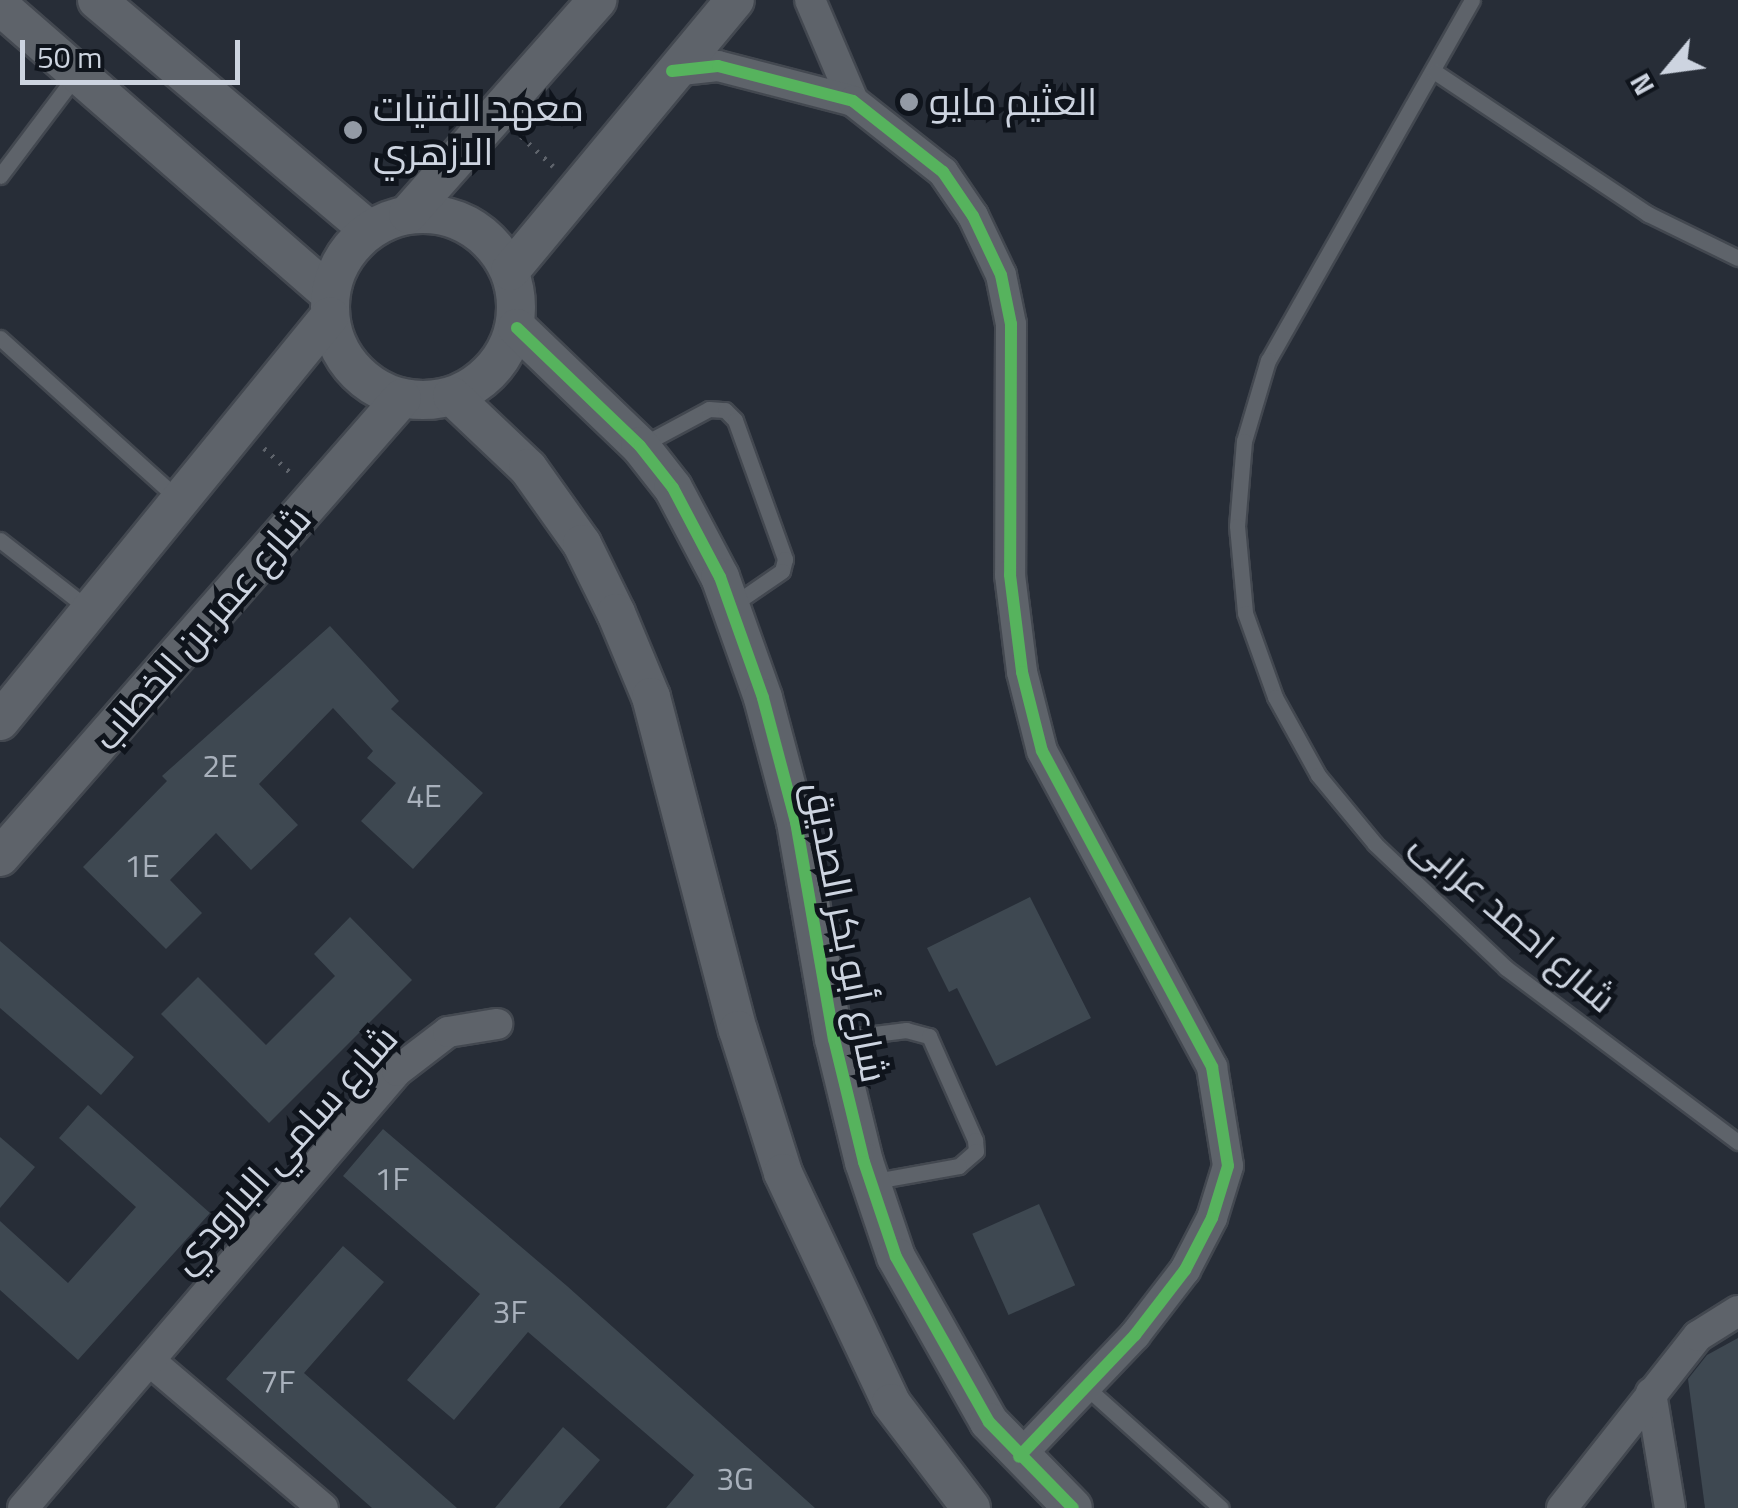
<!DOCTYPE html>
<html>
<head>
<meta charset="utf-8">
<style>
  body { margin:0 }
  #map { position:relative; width:1738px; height:1508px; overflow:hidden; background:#272d37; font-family:"Titillium Web",Cairo,sans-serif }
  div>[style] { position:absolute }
  .building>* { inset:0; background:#3e4851; transform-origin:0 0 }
  .path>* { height:5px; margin-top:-2.5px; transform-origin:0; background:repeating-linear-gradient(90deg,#5e636b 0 2.5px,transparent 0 10.5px) }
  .roads { filter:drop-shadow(2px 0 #434850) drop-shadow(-2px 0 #434850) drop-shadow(0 2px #434850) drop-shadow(0 -2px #434850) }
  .service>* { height:15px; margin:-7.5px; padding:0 7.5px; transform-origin:7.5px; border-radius:7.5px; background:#5e636a }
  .minor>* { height:30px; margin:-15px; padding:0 15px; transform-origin:15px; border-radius:15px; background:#5e636a }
  .tertiary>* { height:38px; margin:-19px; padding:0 19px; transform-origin:19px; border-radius:19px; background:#5e636a }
  .tertiary>.ring { margin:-19px; padding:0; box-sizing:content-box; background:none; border:38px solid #5e636a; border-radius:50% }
  .cycleway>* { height:12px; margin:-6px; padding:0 6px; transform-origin:6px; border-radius:6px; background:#56b35d }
  .dots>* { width:28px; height:28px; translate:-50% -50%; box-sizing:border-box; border:5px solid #0f141c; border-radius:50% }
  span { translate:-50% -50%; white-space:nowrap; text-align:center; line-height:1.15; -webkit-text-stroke:10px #0f141c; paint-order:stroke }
  .number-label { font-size:32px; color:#a9b1bc }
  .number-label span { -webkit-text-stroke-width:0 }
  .poi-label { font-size:38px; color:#cdd4e0 }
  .left { translate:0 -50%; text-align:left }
  .street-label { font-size:38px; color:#cdd4e0 }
  .north { position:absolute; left:1618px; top:20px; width:100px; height:100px; -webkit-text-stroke:8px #0f141c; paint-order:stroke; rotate:241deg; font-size:28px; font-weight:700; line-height:40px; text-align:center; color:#cdd4e0 }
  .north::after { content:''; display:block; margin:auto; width:35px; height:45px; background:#cdd4e0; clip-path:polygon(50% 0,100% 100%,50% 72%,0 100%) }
  .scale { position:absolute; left:20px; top:40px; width:220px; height:45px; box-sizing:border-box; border:5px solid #cdd4e0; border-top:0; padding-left:12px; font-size:30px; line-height:35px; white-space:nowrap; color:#cdd4e0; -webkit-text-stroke:8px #0f141c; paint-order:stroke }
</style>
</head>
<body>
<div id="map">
  <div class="building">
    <div style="clip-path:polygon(330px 626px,399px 701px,391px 709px,483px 793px,413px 869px,361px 821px,396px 783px,367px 758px,373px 751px,333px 708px,259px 784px,298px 825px,251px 870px,216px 833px,170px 880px,202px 913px,166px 949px,83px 867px,167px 781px,162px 776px)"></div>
    <div style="clip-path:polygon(1030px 897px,1091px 1018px,996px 1066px,957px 988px,949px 992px,927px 948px)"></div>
    <div style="clip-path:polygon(350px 917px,412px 980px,269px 1123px,161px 1014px,198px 977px,266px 1045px,335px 976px,314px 954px)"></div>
    <div style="clip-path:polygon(0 941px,134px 1057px,101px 1095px,0 1008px)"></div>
    <div style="clip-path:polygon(88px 1105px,210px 1213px,78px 1360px,0 1290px,0 1221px,68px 1283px,136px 1207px,59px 1138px)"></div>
    <div style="clip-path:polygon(383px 1129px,567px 1286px,815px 1508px,666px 1508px,694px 1475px,528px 1332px,454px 1420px,407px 1380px,480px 1294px,343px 1176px)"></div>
    <div style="clip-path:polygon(0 1137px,35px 1167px,0 1208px)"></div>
    <div style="left:1039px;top:1204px;width:89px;height:73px;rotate:66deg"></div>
    <div style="clip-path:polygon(343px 1246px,384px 1282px,304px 1373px,457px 1508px,372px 1508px,226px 1379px)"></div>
    <div style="clip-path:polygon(1738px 1338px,1738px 1508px,1705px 1508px,1688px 1379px,1707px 1355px)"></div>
    <div style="clip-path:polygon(563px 1427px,600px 1460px,559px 1508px,495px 1508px)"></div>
  </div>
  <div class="path">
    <div style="left:521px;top:136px;width:44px;rotate:43.2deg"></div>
    <div style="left:264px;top:448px;width:40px;rotate:43deg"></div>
  </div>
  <div class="roads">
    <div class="service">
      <div style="left:1472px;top:0;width:414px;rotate:119.5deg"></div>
      <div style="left:1268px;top:360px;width:84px;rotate:106.5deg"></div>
      <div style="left:1244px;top:441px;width:85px;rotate:94.7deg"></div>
      <div style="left:1237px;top:526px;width:87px;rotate:84.7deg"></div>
      <div style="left:1245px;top:613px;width:89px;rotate:70.3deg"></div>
      <div style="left:1275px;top:697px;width:89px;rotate:61.1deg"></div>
      <div style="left:1318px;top:775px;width:89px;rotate:50.4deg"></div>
      <div style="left:1375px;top:844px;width:180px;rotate:43.4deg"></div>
      <div style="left:1506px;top:968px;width:290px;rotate:36.9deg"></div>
      <div style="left:1435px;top:72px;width:256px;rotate:33.7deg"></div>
      <div style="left:1648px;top:214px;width:100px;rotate:26.1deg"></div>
      <div style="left:0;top:176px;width:126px;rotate:-53deg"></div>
      <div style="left:0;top:338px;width:241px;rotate:42.1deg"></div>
      <div style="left:640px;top:446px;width:78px;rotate:-28.2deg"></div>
      <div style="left:709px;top:409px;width:16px;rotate:4deg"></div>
      <div style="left:725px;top:410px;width:14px;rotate:45deg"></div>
      <div style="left:735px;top:420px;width:148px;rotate:70.2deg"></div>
      <div style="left:785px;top:559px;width:12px;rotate:104deg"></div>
      <div style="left:782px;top:571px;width:62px;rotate:145.5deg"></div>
      <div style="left:0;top:540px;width:114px;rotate:37.9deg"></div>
      <div style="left:834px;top:1039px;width:73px;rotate:-7.1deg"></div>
      <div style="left:906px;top:1030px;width:24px;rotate:15deg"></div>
      <div style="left:929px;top:1036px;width:114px;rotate:66.1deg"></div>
      <div style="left:975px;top:1140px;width:11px;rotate:85deg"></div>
      <div style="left:976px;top:1151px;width:23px;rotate:139deg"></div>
      <div style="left:959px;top:1166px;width:90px;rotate:169.8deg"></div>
      <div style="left:1086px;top:1387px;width:181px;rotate:41.9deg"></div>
    </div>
    <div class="minor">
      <div style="left:810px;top:0;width:110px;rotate:66.9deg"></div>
      <div style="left:672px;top:71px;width:46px;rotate:-6.2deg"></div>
      <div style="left:718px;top:66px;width:139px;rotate:14.5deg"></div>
      <div style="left:853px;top:101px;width:115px;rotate:38.3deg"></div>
      <div style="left:943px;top:172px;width:53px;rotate:55.7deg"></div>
      <div style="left:973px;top:216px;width:65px;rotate:64.6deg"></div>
      <div style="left:1001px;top:275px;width:50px;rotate:78.5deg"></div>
      <div style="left:1011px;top:324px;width:251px;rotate:90.2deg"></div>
      <div style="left:1010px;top:575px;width:98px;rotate:82.9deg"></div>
      <div style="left:1022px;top:672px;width:81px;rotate:75.8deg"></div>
      <div style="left:1042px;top:751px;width:359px;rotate:61.7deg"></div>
      <div style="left:1212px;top:1067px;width:100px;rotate:80.8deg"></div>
      <div style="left:1228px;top:1166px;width:54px;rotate:107.1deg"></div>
      <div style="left:1212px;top:1218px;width:59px;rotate:117.4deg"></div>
      <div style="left:1185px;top:1270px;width:82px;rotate:127.6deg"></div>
      <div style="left:1135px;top:1335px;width:168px;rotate:133.6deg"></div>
      <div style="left:150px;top:1361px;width:227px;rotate:40.4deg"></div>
      <div style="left:1651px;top:1393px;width:117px;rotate:80.6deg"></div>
      <div style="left:23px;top:1508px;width:575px;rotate:-49.44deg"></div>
      <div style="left:397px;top:1071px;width:64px;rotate:-37.4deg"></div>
      <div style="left:448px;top:1032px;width:50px;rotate:-9.3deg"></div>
      <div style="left:1562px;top:1508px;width:219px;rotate:-51.7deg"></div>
      <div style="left:1698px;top:1336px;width:47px;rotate:-32deg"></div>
    </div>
    <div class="tertiary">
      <div style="left:97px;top:0;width:356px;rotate:40.2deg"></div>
      <div style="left:0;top:6px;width:438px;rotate:41.1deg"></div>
      <div class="ring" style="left:330px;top:214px;width:148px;height:148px"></div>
      <div style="left:408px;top:214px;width:286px;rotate:-48.5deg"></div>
      <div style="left:510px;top:271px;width:352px;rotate:-50.3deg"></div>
      <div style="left:517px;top:328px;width:170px;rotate:43.8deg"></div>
      <div style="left:640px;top:446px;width:53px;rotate:51.8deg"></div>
      <div style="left:673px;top:488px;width:101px;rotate:62.2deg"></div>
      <div style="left:720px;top:577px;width:128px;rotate:70.4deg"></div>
      <div style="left:763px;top:698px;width:128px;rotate:75.1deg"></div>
      <div style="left:796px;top:822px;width:220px;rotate:80.1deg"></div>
      <div style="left:834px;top:1039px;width:127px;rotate:76.3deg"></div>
      <div style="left:864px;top:1162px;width:100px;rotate:71.4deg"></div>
      <div style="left:896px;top:1257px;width:189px;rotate:60.6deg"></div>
      <div style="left:989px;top:1422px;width:120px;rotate:45.7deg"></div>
      <div style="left:452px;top:396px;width:105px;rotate:43.5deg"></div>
      <div style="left:528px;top:468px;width:93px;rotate:54.6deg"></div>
      <div style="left:582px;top:544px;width:77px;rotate:63.8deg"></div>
      <div style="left:616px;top:613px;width:91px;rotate:67.4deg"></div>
      <div style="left:651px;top:697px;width:344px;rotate:75.4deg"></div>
      <div style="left:738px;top:1030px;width:150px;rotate:72.5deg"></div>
      <div style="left:783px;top:1173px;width:254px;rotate:64.8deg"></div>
      <div style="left:891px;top:1403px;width:132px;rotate:52.7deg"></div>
      <div style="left:0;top:721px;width:522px;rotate:-50.83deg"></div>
      <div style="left:0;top:857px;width:610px;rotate:-48.79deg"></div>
    </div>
  </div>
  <div class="cycleway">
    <div style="left:672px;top:71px;width:46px;rotate:-6.2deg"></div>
    <div style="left:718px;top:66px;width:139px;rotate:14.5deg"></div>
    <div style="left:853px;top:101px;width:115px;rotate:38.3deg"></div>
    <div style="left:943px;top:172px;width:53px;rotate:55.7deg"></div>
    <div style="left:973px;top:216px;width:65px;rotate:64.6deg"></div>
    <div style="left:1001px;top:275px;width:50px;rotate:78.5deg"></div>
    <div style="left:1011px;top:324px;width:251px;rotate:90.2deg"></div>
    <div style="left:1010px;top:575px;width:98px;rotate:82.9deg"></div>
    <div style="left:1022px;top:672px;width:81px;rotate:75.8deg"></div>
    <div style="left:1042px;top:751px;width:359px;rotate:61.7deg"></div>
    <div style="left:1212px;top:1067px;width:100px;rotate:80.8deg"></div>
    <div style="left:1228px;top:1166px;width:54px;rotate:107.1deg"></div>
    <div style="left:1212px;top:1218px;width:59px;rotate:117.4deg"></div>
    <div style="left:1185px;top:1270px;width:82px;rotate:127.6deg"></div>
    <div style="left:1135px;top:1335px;width:168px;rotate:133.6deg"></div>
    <div style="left:517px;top:328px;width:170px;rotate:43.8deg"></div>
    <div style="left:640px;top:446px;width:53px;rotate:51.8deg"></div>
    <div style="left:673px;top:488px;width:101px;rotate:62.2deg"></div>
    <div style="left:720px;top:577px;width:128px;rotate:70.4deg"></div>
    <div style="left:763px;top:698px;width:128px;rotate:75.1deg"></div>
    <div style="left:796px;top:822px;width:220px;rotate:80.1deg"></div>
    <div style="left:834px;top:1039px;width:127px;rotate:76.3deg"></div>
    <div style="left:864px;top:1162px;width:100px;rotate:71.4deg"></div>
    <div style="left:896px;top:1257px;width:189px;rotate:60.6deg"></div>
    <div style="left:989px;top:1422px;width:120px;rotate:45.7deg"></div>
  </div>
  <div class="dots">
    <div style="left:909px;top:102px;background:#939aa5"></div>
    <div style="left:353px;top:130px;background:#939aa5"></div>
  </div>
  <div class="number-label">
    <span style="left:220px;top:765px">2E</span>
    <span style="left:424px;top:795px">4E</span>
    <span style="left:142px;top:865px">1E</span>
    <span style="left:392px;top:1178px">1F</span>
    <span style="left:510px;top:1311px">3F</span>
    <span style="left:278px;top:1381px">7F</span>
    <span style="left:735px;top:1478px">3G</span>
  </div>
  <div class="poi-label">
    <span class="left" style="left:929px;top:102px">العثيم مايو</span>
    <span class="left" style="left:373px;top:130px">معهد الفتيات<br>الازهري</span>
  </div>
  <div class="street-label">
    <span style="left:202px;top:628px;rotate:-49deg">شارع عمر بن الخطاب</span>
    <span style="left:1514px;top:921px;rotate:41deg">شارع احمد عرابى</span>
    <span style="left:846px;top:932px;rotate:79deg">شارع أبو بكر الصديق</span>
    <span style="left:284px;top:1149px;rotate:-48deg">شارع سامي البارودي</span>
  </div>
  <div class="north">N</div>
  <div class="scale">50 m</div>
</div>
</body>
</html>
